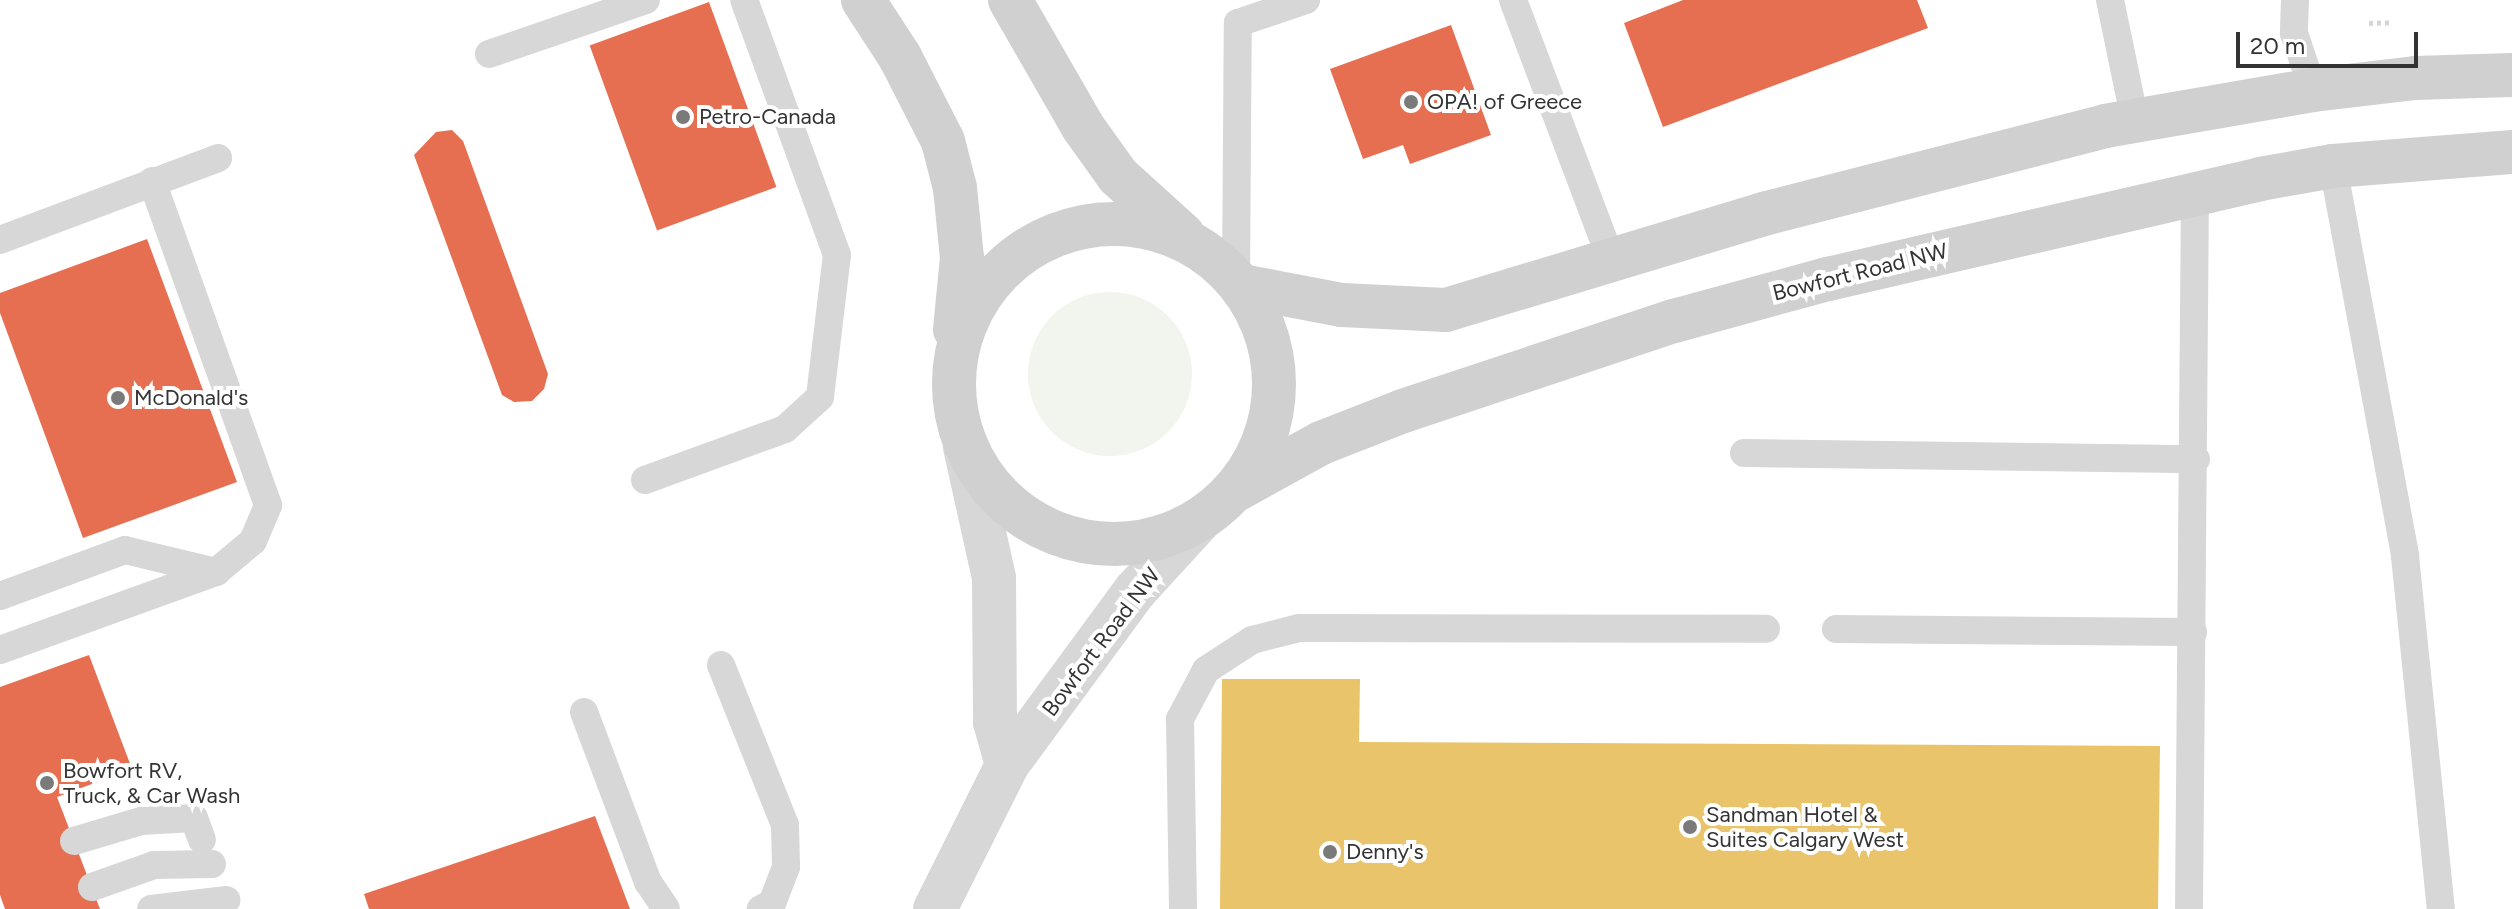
<!DOCTYPE html>
<html>
<head>
<meta charset="utf-8">
<style>
  body { margin:0 }
  #map { position:relative; width:2512px; height:909px; overflow:hidden; background:#fff; font-family:Figtree,sans-serif }
  div>[style] { position:absolute }
  .green>* { inset:0; background:#f1f5ed }
  .round { border-radius:50% }
  .homes>* { inset:0; background:#e9c46a }
  .shops>* { inset:0; background:#e76f51; transform-origin:0 0 }
  .path>* { height:5px; margin-top:-2.5px; transform-origin:0; background:repeating-linear-gradient(90deg,#d6d6d6 0 4px,transparent 0 8px) }
  .lane>* { height:28px; margin:-14px; padding:0 14px; transform-origin:14px; border-radius:14px; background:#d7d7d7 }
  .street>* { height:44px; margin:-22px; padding:0 22px; transform-origin:22px; border-radius:22px; background:#d7d7d7 }
  .secondary>* { height:44px; margin:-22px; padding:0 22px; transform-origin:22px; border-radius:22px; background:#d0d0d0 }
  .secondary>.ring { margin:-22px; padding:0; box-sizing:content-box; background:none; border:44px solid #d0d0d0; border-radius:50% }
  .dots>* { width:22px; height:22px; translate:-50% -50%; box-sizing:border-box; border:4px solid #fff; border-radius:50% }
  span { translate:-50% -50%; white-space:nowrap; text-align:center; line-height:1.15; -webkit-text-stroke:8px #fff; paint-order:stroke }
  .poi-label { font-size:22px; color:#333 }
  .left { translate:0 -50%; text-align:left }
  .street-label { font-size:22px; color:#333 }
  .scale { position:absolute; left:2236px; top:32px; width:182px; height:36px; box-sizing:border-box; border:4px solid #333; border-top:0; padding-left:10px; font-size:24px; line-height:28px; white-space:nowrap; color:#333; -webkit-text-stroke:6px #fff; paint-order:stroke }
</style>
</head>
<body>
<div id="map">
  <div class="green">
    <div class="round" style="left:1028px;top:292px;width:164px;height:164px"></div>
  </div>
  <div class="homes">
    <div style="clip-path:polygon(1222px 679px,1360px 679px,1359px 742px,2160px 746px,2158px 909px,1220px 909px)"></div>
  </div>
  <div class="shops">
    <div style="clip-path:polygon(1683px 0,1917px 0,1928px 28px,1663px 127px,1624px 23px)"></div>
    <div style="left:709px;top:2px;width:197px;height:127px;rotate:70deg"></div>
    <div style="clip-path:polygon(1451px 25px,1491px 135px,1410px 164px,1403px 145px,1363px 159px,1330px 69px)"></div>
    <div style="clip-path:polygon(452px 130px,463px 141px,548px 374px,544px 389px,532px 401px,514px 402px,502px 395px,414px 155px,436px 132px)"></div>
    <div style="clip-path:polygon(147px 239px,237px 482px,83px 538px,0 313px,0 293px)"></div>
    <div style="clip-path:polygon(89px 655px,132px 769px,57px 797px,100px 909px,5px 909px,0 895px,0 687px)"></div>
    <div style="clip-path:polygon(595px 816px,630px 909px,369px 909px,364px 894px)"></div>
  </div>
  <div class="path">
    <div style="left:2369px;top:23px;width:23px;rotate:-2deg"></div>
  </div>
  <div class="lane">
    <div style="left:1513px;top:0;width:275px;rotate:69.3deg"></div>
    <div style="left:2110px;top:0;width:124px;rotate:78.3deg"></div>
    <div style="left:2295px;top:0;width:33px;rotate:92deg"></div>
    <div style="left:2294px;top:33px;width:60px;rotate:71.6deg"></div>
    <div style="left:489px;top:54px;width:166px;rotate:-19deg"></div>
    <div style="left:2333px;top:166px;width:397px;rotate:79.5deg"></div>
    <div style="left:2405px;top:556px;width:355px;rotate:84.2deg"></div>
    <div style="left:0;top:240px;width:233px;rotate:-20.6deg"></div>
    <div style="left:1236px;top:280px;width:257px;rotate:-89.6deg"></div>
    <div style="left:1238px;top:23px;width:72px;rotate:-18.7deg"></div>
    <div style="left:1744px;top:453px;width:452px;rotate:0.8deg"></div>
    <div style="left:645px;top:480px;width:149px;rotate:-20deg"></div>
    <div style="left:785px;top:429px;width:47px;rotate:-42.4deg"></div>
    <div style="left:820px;top:397px;width:143px;rotate:-83.2deg"></div>
    <div style="left:837px;top:255px;width:271px;rotate:-110deg"></div>
    <div style="left:0;top:596px;width:133px;rotate:-20.2deg"></div>
    <div style="left:125px;top:550px;width:94px;rotate:13.6deg"></div>
    <div style="left:1836px;top:629px;width:357px;rotate:0.5deg"></div>
    <div style="left:0;top:650px;width:230px;rotate:-19.9deg"></div>
    <div style="left:216px;top:572px;width:48px;rotate:-40deg"></div>
    <div style="left:253px;top:541px;width:39px;rotate:-67deg"></div>
    <div style="left:268px;top:505px;width:344px;rotate:-109.7deg"></div>
    <div style="left:721px;top:665px;width:172px;rotate:68.2deg"></div>
    <div style="left:785px;top:825px;width:42px;rotate:88.6deg"></div>
    <div style="left:786px;top:867px;width:39px;rotate:111deg"></div>
    <div style="left:772px;top:903px;width:13px;rotate:151deg"></div>
    <div style="left:584px;top:712px;width:182px;rotate:69.4deg"></div>
    <div style="left:648px;top:882px;width:32px;rotate:56deg"></div>
    <div style="left:74px;top:841px;width:70px;rotate:-16.6deg"></div>
    <div style="left:141px;top:821px;width:53px;rotate:-3.2deg"></div>
    <div style="left:194px;top:818px;width:23px;rotate:70deg"></div>
    <div style="left:92px;top:887px;width:66px;rotate:-19.5deg"></div>
    <div style="left:154px;top:865px;width:58px;rotate:-1deg"></div>
    <div style="left:151px;top:909px;width:76px;rotate:-6.8deg"></div>
    <div style="left:1183px;top:909px;width:190px;rotate:-90.9deg"></div>
    <div style="left:1180px;top:719px;width:55px;rotate:-62deg"></div>
    <div style="left:1206px;top:670px;width:55px;rotate:-33.1deg"></div>
    <div style="left:1252px;top:640px;width:49px;rotate:-14.3deg"></div>
    <div style="left:1299px;top:628px;width:467px;rotate:0.1deg"></div>
    <div style="left:2189px;top:909px;width:717px;rotate:-89.52deg"></div>
  </div>
  <div class="street">
    <div style="left:965px;top:447px;width:134px;rotate:77.5deg"></div>
    <div style="left:994px;top:578px;width:144px;rotate:89.6deg"></div>
    <div style="left:995px;top:722px;width:45px;rotate:74.4deg"></div>
    <div style="left:935px;top:909px;width:161px;rotate:-63.4deg"></div>
    <div style="left:1007px;top:765px;width:216px;rotate:-53.7deg"></div>
    <div style="left:1135px;top:591px;width:95px;rotate:-47.6deg"></div>
  </div>
  <div class="secondary">
    <div style="left:863px;top:0;width:68px;rotate:57deg"></div>
    <div style="left:900px;top:57px;width:94px;rotate:62.9deg"></div>
    <div style="left:943px;top:141px;width:49px;rotate:75.7deg"></div>
    <div style="left:955px;top:188px;width:70px;rotate:84.3deg"></div>
    <div style="left:962px;top:258px;width:72px;rotate:95.6deg"></div>
    <div style="left:1010px;top:0;width:146px;rotate:60.1deg"></div>
    <div style="left:1083px;top:127px;width:60px;rotate:54.5deg"></div>
    <div style="left:1118px;top:176px;width:88px;rotate:42.2deg"></div>
    <div class="ring" style="left:954px;top:224px;width:276px;height:276px"></div>
    <div style="left:1242px;top:286px;width:102px;rotate:10.8deg"></div>
    <div style="left:1342px;top:305px;width:104px;rotate:2.8deg"></div>
    <div style="left:1446px;top:310px;width:335px;rotate:-16.8deg"></div>
    <div style="left:1767px;top:213px;width:349px;rotate:-14.4deg"></div>
    <div style="left:2105px;top:126px;width:211px;rotate:-9.8deg"></div>
    <div style="left:2313px;top:90px;width:103px;rotate:-6.7deg"></div>
    <div style="left:2415px;top:78px;width:97px;rotate:-1.8deg"></div>
    <div style="left:1234px;top:491px;width:99px;rotate:-28.9deg"></div>
    <div style="left:1321px;top:443px;width:88px;rotate:-21.3deg"></div>
    <div style="left:1403px;top:411px;width:286px;rotate:-18.4deg"></div>
    <div style="left:1674px;top:321px;width:160px;rotate:-15.3deg"></div>
    <div style="left:1828px;top:279px;width:443px;rotate:-13deg"></div>
    <div style="left:2260px;top:179px;width:74px;rotate:-10.1deg"></div>
    <div style="left:2333px;top:166px;width:180px;rotate:-4.5deg"></div>
  </div>
  <div class="dots">
    <div style="left:1411px;top:102px;background:#7a7a7a"></div>
    <div style="left:683px;top:117px;background:#7a7a7a"></div>
    <div style="left:118px;top:398px;background:#7a7a7a"></div>
    <div style="left:47px;top:783px;background:#7a7a7a"></div>
    <div style="left:1690px;top:827px;background:#7a7a7a"></div>
    <div style="left:1330px;top:852px;background:#7a7a7a"></div>
  </div>
  <div class="poi-label">
    <span class="left" style="left:1427px;top:102px">OPA! of Greece</span>
    <span class="left" style="left:699px;top:117px">Petro-Canada</span>
    <span class="left" style="left:134px;top:398px">McDonald's</span>
    <span class="left" style="left:63px;top:783px">Bowfort RV,<br>Truck, &amp; Car Wash</span>
    <span class="left" style="left:1706px;top:827px">Sandman Hotel &amp;<br>Suites Calgary West</span>
    <span class="left" style="left:1346px;top:852px">Denny's</span>
  </div>
  <div class="street-label">
    <span style="left:1860px;top:272px;rotate:-14deg">Bowfort Road NW</span>
    <span style="left:1101px;top:642px;rotate:-53deg">Bowfort Road NW</span>
  </div>
  <div class="scale">20 m</div>
</div>
</body>
</html>
